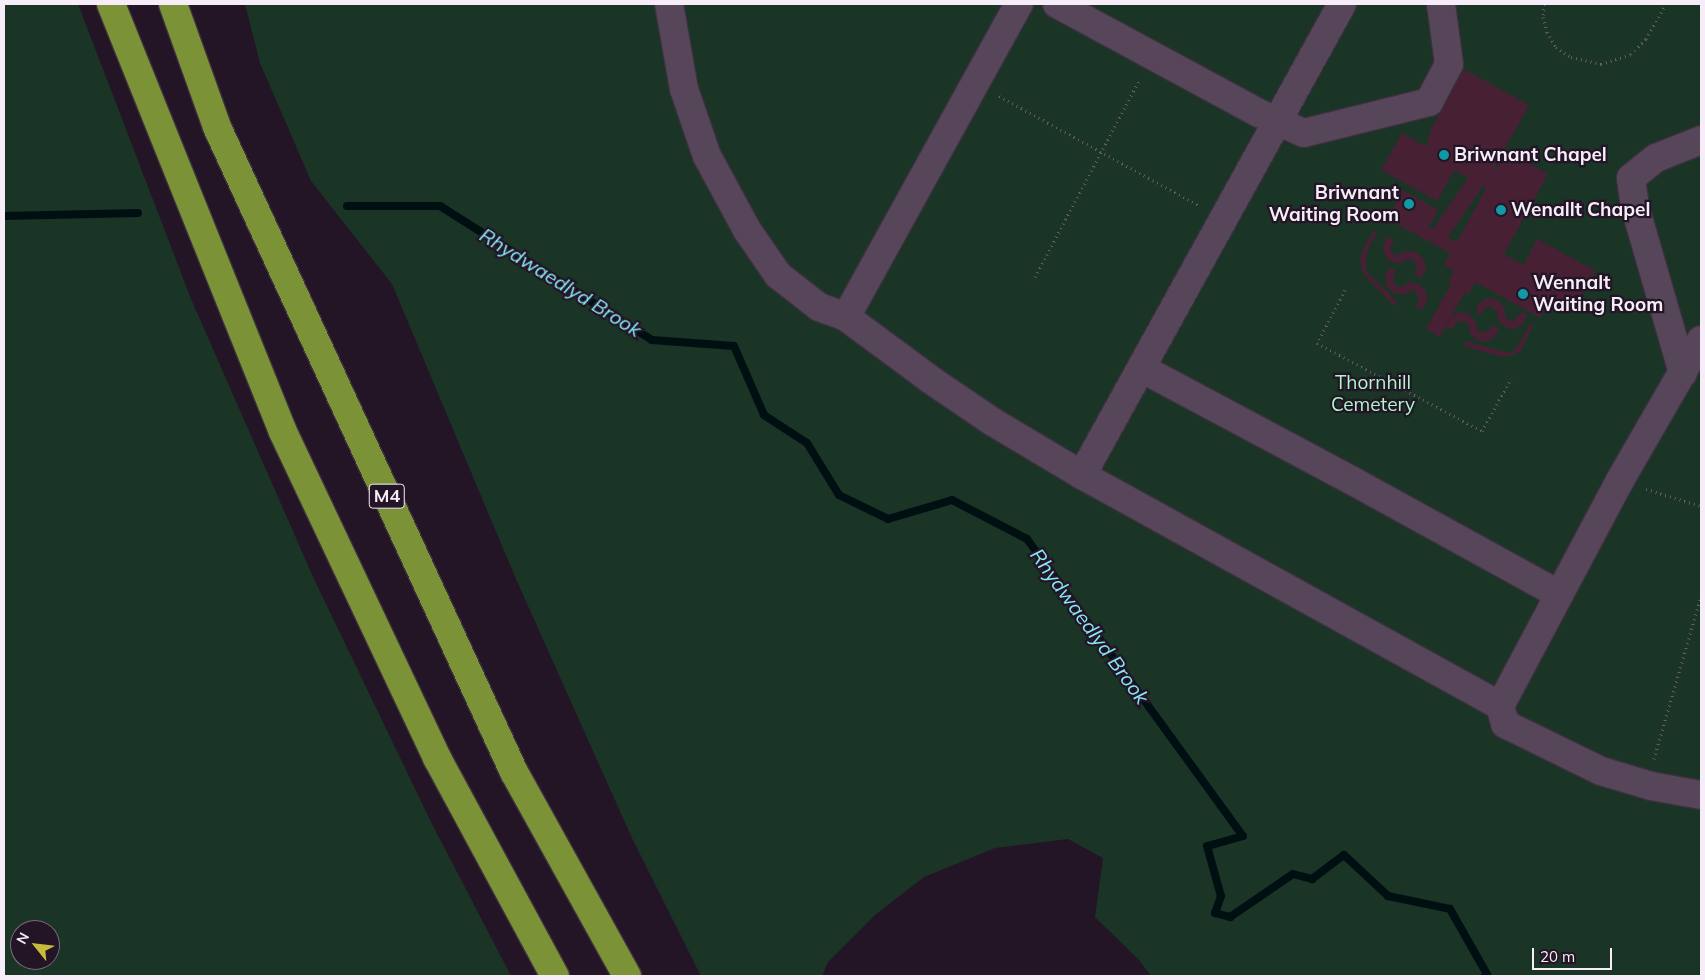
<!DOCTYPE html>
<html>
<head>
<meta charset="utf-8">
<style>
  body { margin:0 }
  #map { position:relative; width:1705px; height:980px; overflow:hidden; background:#241526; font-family:Mulish,sans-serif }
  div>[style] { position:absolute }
  .green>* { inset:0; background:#1a3426 }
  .stream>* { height:8px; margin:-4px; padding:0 4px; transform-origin:4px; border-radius:4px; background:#001012 }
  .building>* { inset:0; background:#472034 }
  .path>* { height:3px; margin-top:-1.5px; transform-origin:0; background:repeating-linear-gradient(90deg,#685a6a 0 1px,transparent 0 5px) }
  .roads { filter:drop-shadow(1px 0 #3c313e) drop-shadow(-1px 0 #3c313e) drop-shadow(0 1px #3c313e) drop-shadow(0 -1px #3c313e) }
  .minor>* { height:28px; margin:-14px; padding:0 14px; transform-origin:14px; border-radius:14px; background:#574659 }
  .highway>* { height:28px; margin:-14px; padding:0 14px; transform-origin:14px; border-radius:14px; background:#7b9236 }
  .dots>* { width:14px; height:14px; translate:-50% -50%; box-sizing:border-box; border:2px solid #241526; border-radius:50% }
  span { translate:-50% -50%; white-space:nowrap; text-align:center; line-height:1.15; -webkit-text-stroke:4.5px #241526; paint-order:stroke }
  .shield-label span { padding:1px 4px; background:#241526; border:1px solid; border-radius:4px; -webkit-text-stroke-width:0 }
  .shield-label { font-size:18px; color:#f7edf9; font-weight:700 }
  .poi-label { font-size:19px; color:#f7edf9; font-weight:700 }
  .left { translate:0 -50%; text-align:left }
  .right { translate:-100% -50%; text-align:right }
  .park-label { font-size:19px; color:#acf7cd }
  .water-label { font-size:20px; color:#86eaf6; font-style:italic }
  .frame { position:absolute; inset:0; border:5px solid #f7edf9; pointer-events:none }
  .north { position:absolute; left:10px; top:920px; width:50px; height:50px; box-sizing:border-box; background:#241526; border:1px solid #786b7a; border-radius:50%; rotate:299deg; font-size:14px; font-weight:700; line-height:20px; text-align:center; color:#f7edf9 }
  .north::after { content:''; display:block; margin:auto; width:18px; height:22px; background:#c8bb3b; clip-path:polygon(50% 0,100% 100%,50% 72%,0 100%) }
  .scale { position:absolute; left:1532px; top:948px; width:80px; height:22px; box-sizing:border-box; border:2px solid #f7edf9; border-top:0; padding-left:6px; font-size:15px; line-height:18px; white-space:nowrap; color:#f7edf9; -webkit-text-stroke:4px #241526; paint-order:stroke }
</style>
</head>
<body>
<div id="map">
  <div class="green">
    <div style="clip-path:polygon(evenodd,4px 4px,78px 4px,191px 299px,314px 579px,431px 822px,511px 976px,4px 976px,4px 4px,20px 930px,50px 930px,50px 960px,20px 960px,20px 930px)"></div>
    <div style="clip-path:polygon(245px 4px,1701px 4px,1701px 976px,1151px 976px,1139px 960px,1095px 917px,1103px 858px,1068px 839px,995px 848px,924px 877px,875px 915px,828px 962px,822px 976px,701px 976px,632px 838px,516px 579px,392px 284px,311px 181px,260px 63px)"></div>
  </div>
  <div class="stream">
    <div style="left:347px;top:206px;width:93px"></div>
    <div style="left:440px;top:206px;width:251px;rotate:32.3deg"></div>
    <div style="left:652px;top:340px;width:82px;rotate:4.2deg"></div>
    <div style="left:734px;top:346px;width:75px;rotate:66.5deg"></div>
    <div style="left:764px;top:415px;width:51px;rotate:33.1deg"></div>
    <div style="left:807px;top:443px;width:61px;rotate:58.4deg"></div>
    <div style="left:839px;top:495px;width:55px;rotate:26.1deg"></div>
    <div style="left:888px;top:519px;width:67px;rotate:-16.5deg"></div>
    <div style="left:952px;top:500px;width:85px;rotate:27.5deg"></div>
    <div style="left:1027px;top:539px;width:367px;rotate:54deg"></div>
    <div style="left:1243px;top:836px;width:37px;rotate:164deg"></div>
    <div style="left:1207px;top:846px;width:52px;rotate:74.4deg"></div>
    <div style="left:1221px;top:896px;width:18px;rotate:109deg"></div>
    <div style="left:1215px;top:913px;width:16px;rotate:15deg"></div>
    <div style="left:1230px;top:917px;width:76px;rotate:-34.3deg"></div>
    <div style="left:1293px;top:874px;width:20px;rotate:15deg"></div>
    <div style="left:1312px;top:879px;width:40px;rotate:-37deg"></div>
    <div style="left:1344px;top:855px;width:60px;rotate:43deg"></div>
    <div style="left:1388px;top:896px;width:63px;rotate:11.8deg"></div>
    <div style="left:1450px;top:909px;width:75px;rotate:60.4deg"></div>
    <div style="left:1487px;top:974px;width:3px;rotate:135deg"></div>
    <div style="left:4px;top:216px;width:134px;rotate:-1.3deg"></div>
  </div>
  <div class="building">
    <div style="clip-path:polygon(evenodd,1464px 69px,1529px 105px,1494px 169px,1496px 170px,1506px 151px,1548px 174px,1504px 254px,1524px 265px,1537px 239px,1596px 271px,1574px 308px,1552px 296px,1540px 318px,1475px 282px,1469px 294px,1465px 292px,1440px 337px,1426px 329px,1451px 284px,1448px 282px,1454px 271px,1444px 265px,1450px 253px,1387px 219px,1403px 190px,1438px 210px,1429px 227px,1433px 229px,1468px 178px,1454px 170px,1437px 201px,1381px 170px,1402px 133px,1425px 146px,1431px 134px,1429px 133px,1464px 69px,1483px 186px,1486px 188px,1457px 242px,1448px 237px,1483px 186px)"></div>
    <div style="clip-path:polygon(1373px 231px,1377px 233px,1367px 251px,1366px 269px,1369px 274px,1397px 302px,1394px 306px,1366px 277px,1362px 269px,1360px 259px,1363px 249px)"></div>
    <div style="clip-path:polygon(1387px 237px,1394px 240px,1390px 247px,1395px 256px,1406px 251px,1416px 252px,1424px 259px,1426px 269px,1421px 278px,1414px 274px,1417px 268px,1413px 260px,1408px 259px,1401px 263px,1391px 262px,1385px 256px,1383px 246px)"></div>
    <div style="clip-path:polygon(1390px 267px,1396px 271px,1393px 277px,1394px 283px,1397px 286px,1402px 287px,1409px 282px,1419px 284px,1426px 291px,1427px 301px,1422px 310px,1416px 306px,1419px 299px,1415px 291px,1410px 291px,1404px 295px,1393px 293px,1387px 287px,1385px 276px)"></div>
    <div style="clip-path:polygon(1488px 298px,1498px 300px,1505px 308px,1505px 316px,1508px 319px,1513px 321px,1521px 312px,1528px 315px,1523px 324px,1514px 329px,1504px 327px,1498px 319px,1497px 311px,1489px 306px,1485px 308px,1481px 315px,1475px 312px,1479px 303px)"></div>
    <div style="clip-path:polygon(1459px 312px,1469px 314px,1476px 322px,1477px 330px,1481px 332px,1489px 331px,1492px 325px,1499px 328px,1495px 337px,1486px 342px,1476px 340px,1470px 333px,1469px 325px,1465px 322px,1460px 321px,1456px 323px,1453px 329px,1446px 327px,1452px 316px)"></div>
    <div style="clip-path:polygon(1530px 324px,1533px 326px,1520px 352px,1514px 355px,1501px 357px,1464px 346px,1465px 341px,1509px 353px,1516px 349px)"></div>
  </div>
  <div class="path">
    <div style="left:1544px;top:4px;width:13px;rotate:94deg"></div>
    <div style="left:1543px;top:17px;width:16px;rotate:75deg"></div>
    <div style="left:1547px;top:32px;width:17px;rotate:59deg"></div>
    <div style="left:1556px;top:47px;width:18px;rotate:34deg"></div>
    <div style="left:1571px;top:57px;width:31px;rotate:13deg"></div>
    <div style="left:1601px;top:64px;width:32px;rotate:-18deg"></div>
    <div style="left:1631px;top:54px;width:21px;rotate:-45deg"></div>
    <div style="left:1646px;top:39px;width:40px;rotate:-60.3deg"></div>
    <div style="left:999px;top:96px;width:229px;rotate:28.7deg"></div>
    <div style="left:1035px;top:277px;width:224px;rotate:-62.1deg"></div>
    <div style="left:1345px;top:290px;width:60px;rotate:117.8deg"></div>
    <div style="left:1317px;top:343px;width:187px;rotate:28.1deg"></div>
    <div style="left:1482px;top:431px;width:60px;rotate:-60.9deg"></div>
    <div style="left:1646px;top:489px;width:58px;rotate:17.2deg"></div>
    <div style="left:1654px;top:759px;width:170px;rotate:-73.9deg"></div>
  </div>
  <div class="roads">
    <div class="minor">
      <div style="left:669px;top:4px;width:86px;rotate:80deg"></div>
      <div style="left:684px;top:89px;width:71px;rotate:71.1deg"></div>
      <div style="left:707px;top:156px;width:84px;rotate:61.6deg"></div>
      <div style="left:747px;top:230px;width:55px;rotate:55.4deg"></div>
      <div style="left:778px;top:275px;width:52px;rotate:38deg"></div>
      <div style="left:819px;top:307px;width:29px;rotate:20deg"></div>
      <div style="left:846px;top:317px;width:106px;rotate:36.5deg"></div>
      <div style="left:931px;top:380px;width:75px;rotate:34.1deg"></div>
      <div style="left:993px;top:422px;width:104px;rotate:30.8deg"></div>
      <div style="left:1082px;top:475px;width:478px;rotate:28.9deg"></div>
      <div style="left:1500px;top:706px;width:19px;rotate:74deg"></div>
      <div style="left:1505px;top:724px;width:107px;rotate:26.1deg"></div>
      <div style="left:1601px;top:771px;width:52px;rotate:16.7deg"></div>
      <div style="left:1651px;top:786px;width:51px;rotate:10.2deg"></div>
      <div style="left:1057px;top:4px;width:230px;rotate:28.4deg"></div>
      <div style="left:1259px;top:113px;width:49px;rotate:24deg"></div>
      <div style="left:1304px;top:133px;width:129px;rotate:-13.9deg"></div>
      <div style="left:1429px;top:102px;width:43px;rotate:-62.2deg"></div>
      <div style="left:1449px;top:64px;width:61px;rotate:-97.6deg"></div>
      <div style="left:846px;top:317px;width:358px;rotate:-61.1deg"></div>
      <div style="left:1141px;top:368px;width:238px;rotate:28.1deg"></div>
      <div style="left:1351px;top:480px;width:236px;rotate:28.8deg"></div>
      <div style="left:1683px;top:373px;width:173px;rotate:-106.1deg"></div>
      <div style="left:1635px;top:207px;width:29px;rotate:-98deg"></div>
      <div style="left:1631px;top:178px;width:32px;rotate:-39deg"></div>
      <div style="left:1656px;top:158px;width:48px;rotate:-21.8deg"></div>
      <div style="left:1082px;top:475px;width:538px;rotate:-61.1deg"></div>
      <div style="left:1500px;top:706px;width:254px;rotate:-62deg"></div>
      <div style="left:1619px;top:482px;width:164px;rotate:-60deg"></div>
    </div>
    <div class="highway">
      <div style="left:111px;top:4px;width:461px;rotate:68.1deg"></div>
      <div style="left:283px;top:432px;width:361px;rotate:64.7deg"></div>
      <div style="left:437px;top:758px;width:248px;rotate:61.6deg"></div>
      <div style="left:173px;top:4px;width:131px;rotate:70.3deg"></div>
      <div style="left:217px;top:127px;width:710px;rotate:65.28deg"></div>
      <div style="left:514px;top:772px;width:233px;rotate:61deg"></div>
    </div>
  </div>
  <div class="dots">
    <div style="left:1444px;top:155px;background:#0f9aa8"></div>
    <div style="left:1409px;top:204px;background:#0f9aa8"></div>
    <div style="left:1501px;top:210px;background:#0f9aa8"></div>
    <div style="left:1523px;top:294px;background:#0f9aa8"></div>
  </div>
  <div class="shield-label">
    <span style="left:387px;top:496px">M4</span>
  </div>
  <div class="poi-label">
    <span class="left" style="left:1454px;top:155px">Briwnant Chapel</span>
    <span class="right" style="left:1399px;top:204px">Briwnant<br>Waiting Room</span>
    <span class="left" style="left:1511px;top:210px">Wenallt Chapel</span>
    <span class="left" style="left:1533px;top:294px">Wennalt<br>Waiting Room</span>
  </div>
  <div class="park-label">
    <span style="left:1373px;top:394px">Thornhill<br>Cemetery</span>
  </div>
  <div class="water-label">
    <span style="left:561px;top:282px;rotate:32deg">Rhydwaedlyd Brook</span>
    <span style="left:1090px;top:626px;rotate:54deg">Rhydwaedlyd Brook</span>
  </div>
  <div class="frame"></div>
  <div class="north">N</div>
  <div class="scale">20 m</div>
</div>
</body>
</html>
